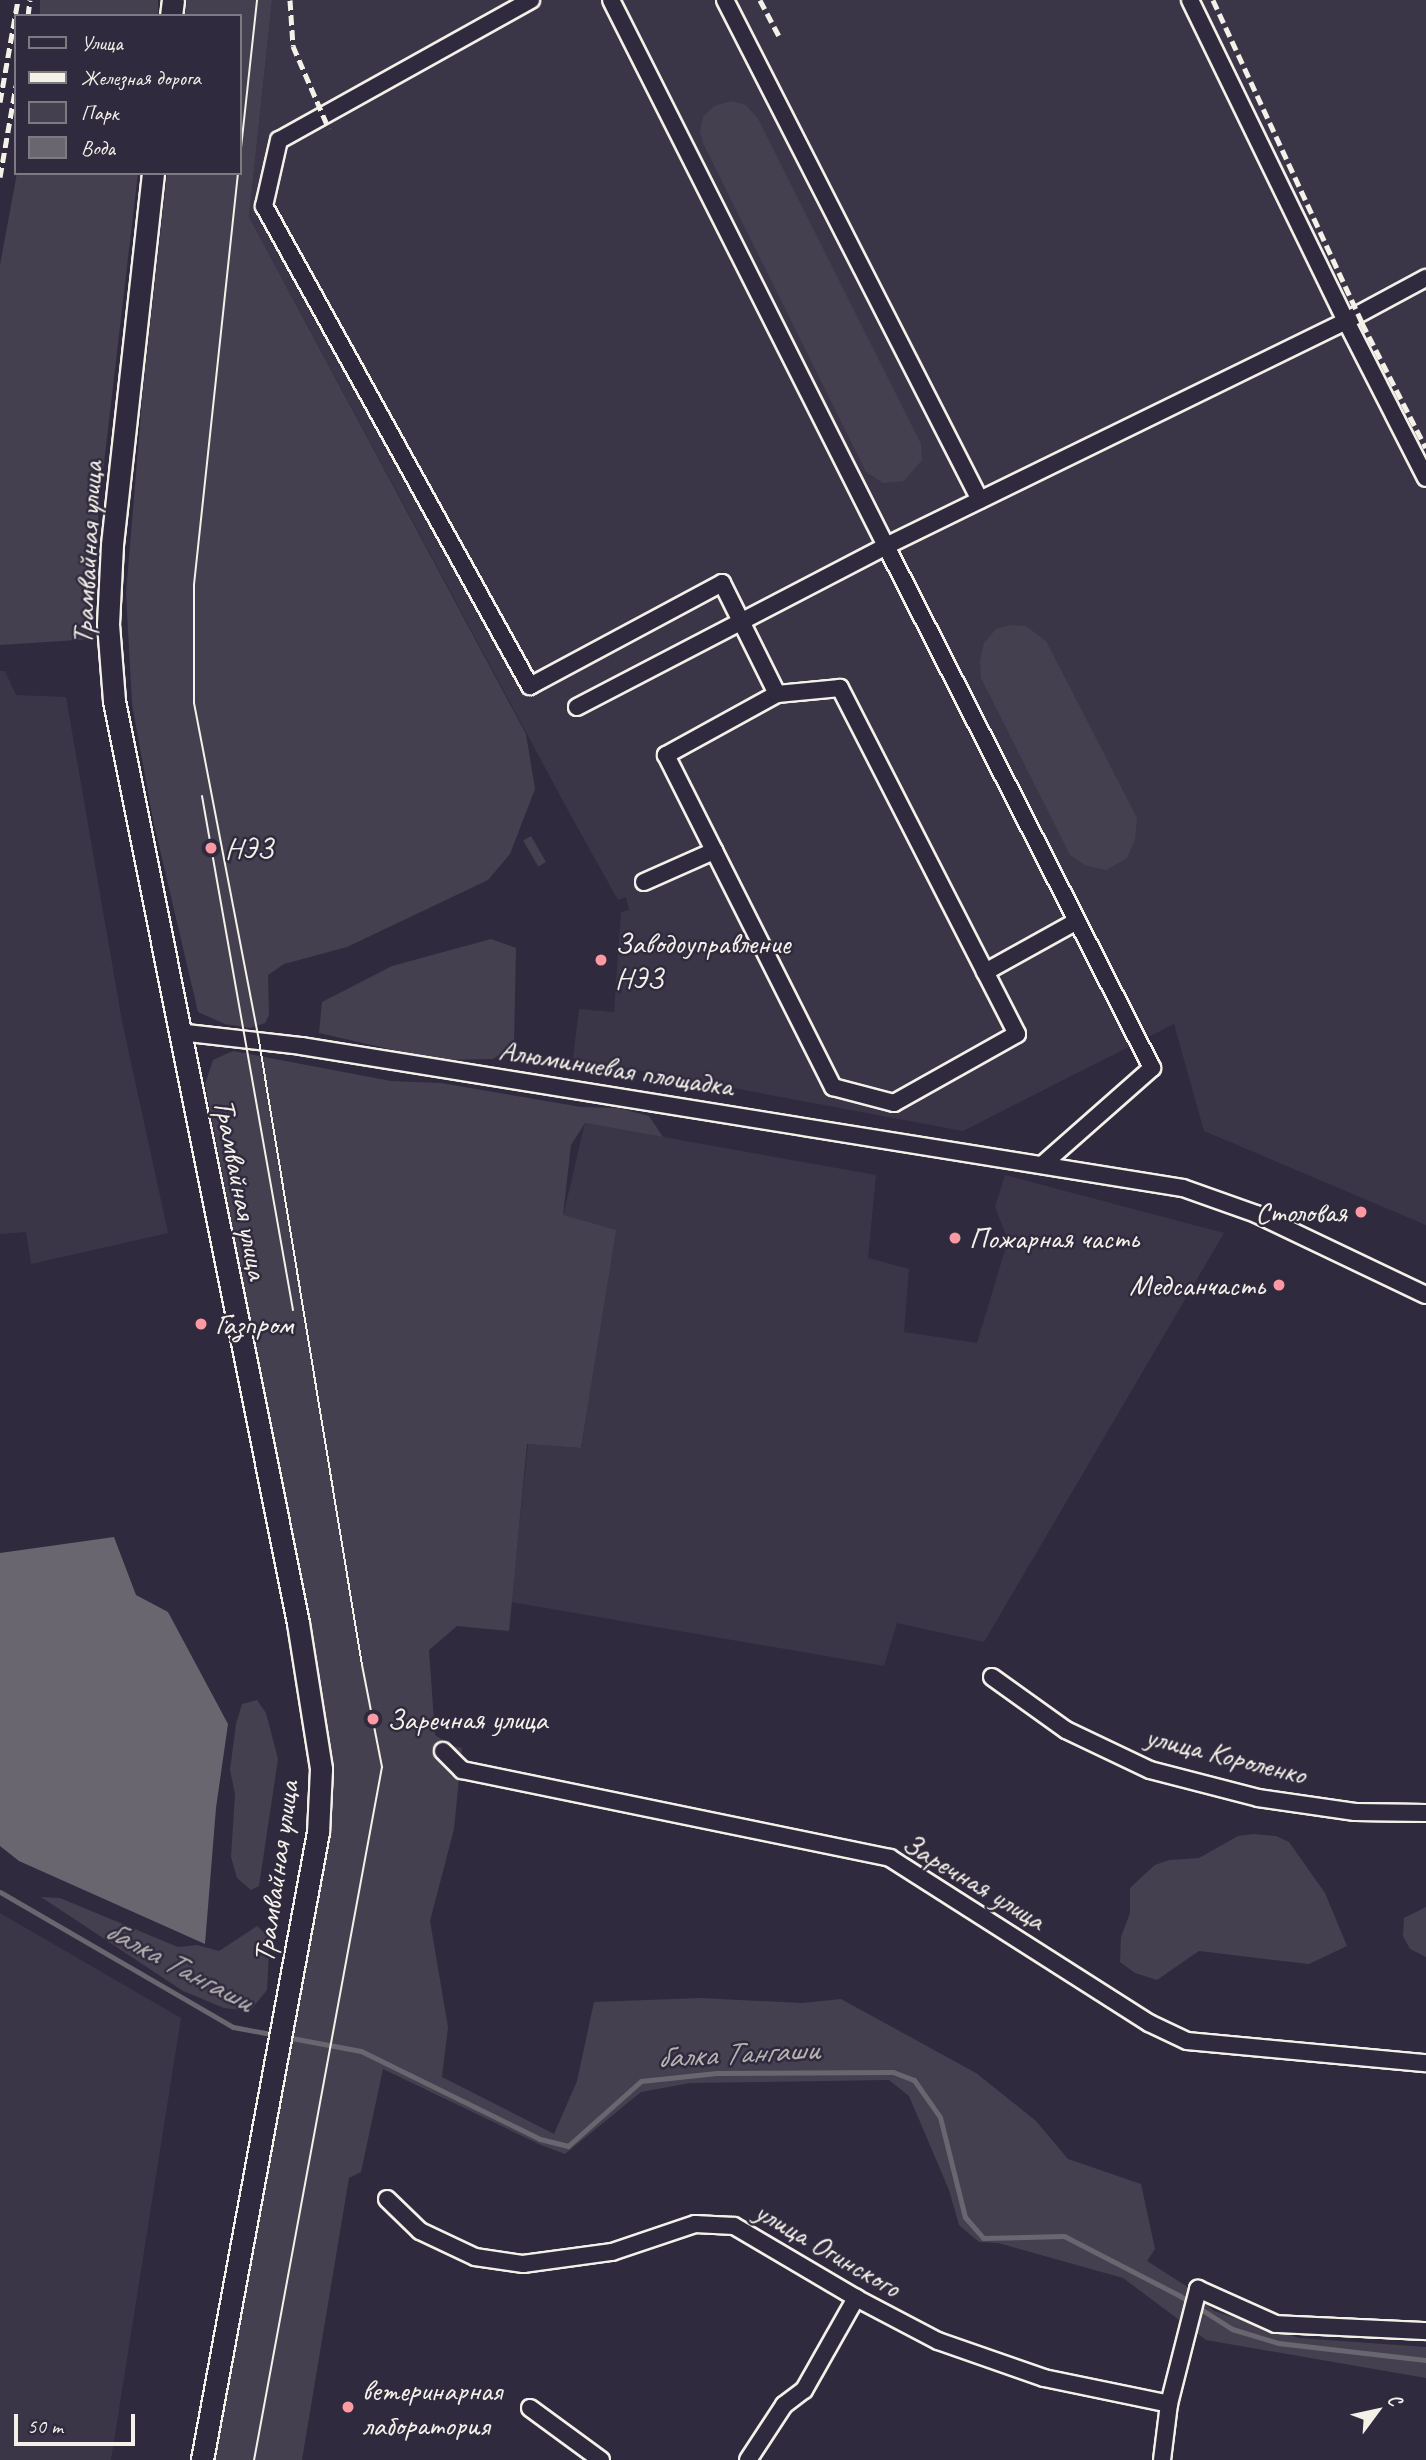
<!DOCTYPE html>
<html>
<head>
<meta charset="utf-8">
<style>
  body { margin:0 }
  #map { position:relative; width:1426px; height:2460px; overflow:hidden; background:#2f2a3d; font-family:Caveat,sans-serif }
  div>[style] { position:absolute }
  .built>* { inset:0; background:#3b3647 }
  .green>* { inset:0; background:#454050; transform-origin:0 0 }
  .water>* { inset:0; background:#6a6670 }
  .stream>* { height:5px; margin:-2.5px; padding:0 2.5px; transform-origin:2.5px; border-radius:2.5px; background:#6a6670 }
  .roads { filter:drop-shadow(2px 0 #f4f1e8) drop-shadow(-2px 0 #f4f1e8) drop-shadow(0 2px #f4f1e8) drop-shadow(0 -2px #f4f1e8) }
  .street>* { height:16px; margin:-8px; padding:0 8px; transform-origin:8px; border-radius:8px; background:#2f2a3d }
  .secondary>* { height:21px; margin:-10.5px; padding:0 10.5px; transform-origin:10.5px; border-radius:10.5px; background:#2f2a3d }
  .tram>* { height:2px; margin:-1px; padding:0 1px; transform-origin:1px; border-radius:1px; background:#f4f1e8 }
  .rail>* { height:5px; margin-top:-2.5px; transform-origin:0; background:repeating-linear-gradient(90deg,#f4f1e8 0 10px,transparent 0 15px) }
  .dots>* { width:19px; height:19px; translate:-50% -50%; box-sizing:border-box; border:4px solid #2f2a3d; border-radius:50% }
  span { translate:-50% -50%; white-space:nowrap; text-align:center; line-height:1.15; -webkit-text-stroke:5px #2f2a3d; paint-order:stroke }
  .street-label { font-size:30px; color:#f4f1e8 }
  .poi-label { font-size:30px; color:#f4f1e8 }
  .left { translate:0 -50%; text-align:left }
  .right { translate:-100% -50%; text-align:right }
  .water-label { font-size:32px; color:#b6b2b2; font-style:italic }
  .legend { position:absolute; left:14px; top:14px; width:228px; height:161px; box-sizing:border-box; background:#2f2a3d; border:2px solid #7e7a81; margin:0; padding:9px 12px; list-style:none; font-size:21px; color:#f4f1e8 }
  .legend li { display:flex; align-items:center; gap:14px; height:35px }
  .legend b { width:35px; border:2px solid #7e7a81 }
  .north { position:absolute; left:1342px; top:2376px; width:70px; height:70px; -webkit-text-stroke:5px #2f2a3d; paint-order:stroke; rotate:57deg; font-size:19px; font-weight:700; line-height:28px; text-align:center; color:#f4f1e8 }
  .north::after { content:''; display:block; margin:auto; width:24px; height:32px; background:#f4f1e8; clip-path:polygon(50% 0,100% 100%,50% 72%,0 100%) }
  .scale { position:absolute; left:14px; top:2414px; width:121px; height:32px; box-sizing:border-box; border:4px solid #f4f1e8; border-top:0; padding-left:9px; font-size:21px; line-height:24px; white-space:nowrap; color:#f4f1e8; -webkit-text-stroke:5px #2f2a3d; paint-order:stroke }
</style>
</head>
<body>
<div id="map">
  <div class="built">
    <div style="clip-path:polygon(272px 0,1426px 0,1426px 1225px,1204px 1131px,1174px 1024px,963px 1131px,573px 1058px,579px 1009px,614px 1012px,621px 912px,629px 910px,626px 897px,618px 900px,570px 814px,249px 217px)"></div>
    <div style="clip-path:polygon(0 671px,5px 671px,16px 695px,66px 697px,122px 1021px,168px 1233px,31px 1264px,26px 1232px,0 1234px)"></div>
    <div style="clip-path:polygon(585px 1123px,876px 1175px,868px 1258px,909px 1269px,904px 1332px,977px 1343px,1008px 1240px,995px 1207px,1005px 1175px,1224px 1233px,984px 1642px,897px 1623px,884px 1666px,511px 1602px,528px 1444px,581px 1448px,615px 1230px,563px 1216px)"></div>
    <div style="clip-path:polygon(0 1913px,181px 2018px,111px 2460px,0 2460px)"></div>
  </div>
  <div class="green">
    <div style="left:40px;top:0;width:118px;height:16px"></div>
    <div style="clip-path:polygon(187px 0,272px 0,249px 217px,526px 734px,535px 789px,510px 854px,488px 880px,347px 947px,284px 964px,268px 975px,269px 1015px,265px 1023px,250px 1028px,225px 1024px,198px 1012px,153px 820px,132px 704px,126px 593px,143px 389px,167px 173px,240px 173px,240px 16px,185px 16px)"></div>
    <div style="clip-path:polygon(731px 101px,746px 105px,758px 119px,921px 444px,922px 460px,904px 481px,883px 483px,866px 472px,703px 143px,700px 132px,703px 117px,714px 106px)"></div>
    <div style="clip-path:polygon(17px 173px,138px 173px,99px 506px,91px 609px,93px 639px,0 645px,0 265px)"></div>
    <div style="clip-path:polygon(1010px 625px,1026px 626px,1046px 641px,1137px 818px,1135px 840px,1127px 858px,1106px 870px,1085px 865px,1070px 855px,981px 678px,980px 661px,984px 643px,996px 629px)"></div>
    <div style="left:531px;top:836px;width:30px;height:9px;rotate:60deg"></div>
    <div style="clip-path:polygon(491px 939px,516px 948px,514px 1045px,493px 1059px,437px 1060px,319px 1033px,322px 1002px,392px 966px)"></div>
    <div style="clip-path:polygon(233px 1051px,391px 1081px,441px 1083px,581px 1107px,619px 1108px,649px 1116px,663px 1137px,585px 1123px,571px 1145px,563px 1215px,616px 1230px,581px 1448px,527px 1444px,509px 1631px,457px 1626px,429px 1650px,435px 1735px,452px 1746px,462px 1748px,454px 1829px,430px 1921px,448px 2027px,442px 2077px,554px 2134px,577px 2081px,594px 2002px,700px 1998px,802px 2003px,841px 1999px,976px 2073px,1036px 2121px,1068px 2159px,1141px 2184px,1155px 2249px,1147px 2261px,1186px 2286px,1214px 2311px,1299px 2338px,1426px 2347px,1426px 2378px,1206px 2340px,1123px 2278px,998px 2243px,979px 2242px,959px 2225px,949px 2190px,909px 2096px,889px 2080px,690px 2083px,641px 2092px,565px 2154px,541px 2145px,383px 2069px,361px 2172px,349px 2178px,302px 2460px,212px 2460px,329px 1815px,331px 1768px,326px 1718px,205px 1084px,213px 1060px)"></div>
    <div style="clip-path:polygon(257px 1700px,266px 1713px,278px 1759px,259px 1886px,251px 1890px,237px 1878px,231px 1857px,235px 1794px,230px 1770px,236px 1724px,242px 1704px)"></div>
    <div style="clip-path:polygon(1254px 1834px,1276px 1836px,1289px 1842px,1325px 1893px,1347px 1946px,1309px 1964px,1199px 1951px,1157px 1980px,1135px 1973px,1120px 1962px,1121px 1937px,1130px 1913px,1130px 1888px,1145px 1874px,1155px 1865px,1169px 1860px,1199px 1858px,1238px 1836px)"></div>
    <div style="clip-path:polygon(41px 1897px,60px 1898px,178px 1947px,197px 1945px,219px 1951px,257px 1926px,266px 1934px,269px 1952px,267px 1990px,250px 2011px,224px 2008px,183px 1991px)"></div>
    <div style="clip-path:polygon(1426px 1907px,1426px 1957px,1410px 1949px,1403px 1936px,1404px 1918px)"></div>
  </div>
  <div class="water">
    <div style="clip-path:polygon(114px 1537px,136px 1595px,168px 1612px,228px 1724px,216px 1808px,205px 1944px,19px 1861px,0 1846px,0 1553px)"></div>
  </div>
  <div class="stream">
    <div style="left:0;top:1892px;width:269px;rotate:30.1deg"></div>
    <div style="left:233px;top:2027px;width:44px;rotate:10.5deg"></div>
    <div style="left:286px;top:2037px;width:76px;rotate:10.6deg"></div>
    <div style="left:361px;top:2051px;width:199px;rotate:26.2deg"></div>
    <div style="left:540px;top:2139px;width:29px;rotate:14deg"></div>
    <div style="left:568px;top:2146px;width:98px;rotate:-41.7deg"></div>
    <div style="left:641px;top:2081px;width:76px;rotate:-6deg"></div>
    <div style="left:717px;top:2073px;width:176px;rotate:-0.3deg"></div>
    <div style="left:893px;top:2072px;width:22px;rotate:21deg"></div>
    <div style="left:914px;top:2080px;width:45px;rotate:54.9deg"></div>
    <div style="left:940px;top:2117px;width:103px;rotate:76deg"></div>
    <div style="left:965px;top:2217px;width:28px;rotate:49deg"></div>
    <div style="left:983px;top:2238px;width:81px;rotate:-1.4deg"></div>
    <div style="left:1064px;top:2236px;width:131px;rotate:27.3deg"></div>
    <div style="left:1180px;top:2296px;width:62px;rotate:32.4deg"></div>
    <div style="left:1232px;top:2329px;width:48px;rotate:16.9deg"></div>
    <div style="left:1278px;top:2343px;width:149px;rotate:6.6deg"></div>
  </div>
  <div class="roads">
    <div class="street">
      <div style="left:531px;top:0;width:288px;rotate:150.9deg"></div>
      <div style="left:279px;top:140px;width:68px;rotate:102.8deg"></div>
      <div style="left:264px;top:206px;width:549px;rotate:61.01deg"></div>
      <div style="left:530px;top:686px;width:218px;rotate:-28.2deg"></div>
      <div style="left:722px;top:583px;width:124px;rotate:63.6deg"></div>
      <div style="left:777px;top:694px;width:127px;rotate:151.2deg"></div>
      <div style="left:666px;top:755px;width:372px;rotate:63.3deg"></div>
      <div style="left:833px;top:1087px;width:63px;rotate:14.7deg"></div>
      <div style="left:894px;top:1103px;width:141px;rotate:-29.3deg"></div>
      <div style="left:1017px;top:1034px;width:389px;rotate:-117.1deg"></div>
      <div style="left:840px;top:688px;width:63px;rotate:174.6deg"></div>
      <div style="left:725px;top:0;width:561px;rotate:62.98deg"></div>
      <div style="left:1190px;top:0;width:357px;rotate:64.1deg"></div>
      <div style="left:1346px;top:321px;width:91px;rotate:-28.3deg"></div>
      <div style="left:577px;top:707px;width:348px;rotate:-27.5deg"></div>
      <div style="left:886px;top:546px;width:611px;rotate:-116.73deg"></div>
      <div style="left:644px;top:882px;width:77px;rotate:-23.9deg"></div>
      <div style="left:985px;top:972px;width:105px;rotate:-29deg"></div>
      <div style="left:179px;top:1032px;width:123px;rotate:6.5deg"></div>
      <div style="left:301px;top:1046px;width:893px;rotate:9.15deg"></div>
      <div style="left:1183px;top:1188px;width:77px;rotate:19.6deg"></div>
      <div style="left:1256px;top:1214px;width:188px;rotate:25.5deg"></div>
      <div style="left:1042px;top:1165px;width:147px;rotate:-41.4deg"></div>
      <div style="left:1152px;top:1068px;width:586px;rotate:-117deg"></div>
      <div style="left:886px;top:546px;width:512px;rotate:-26.06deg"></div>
      <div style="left:1346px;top:321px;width:176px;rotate:63deg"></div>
      <div style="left:992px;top:1677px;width:91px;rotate:35.6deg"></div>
      <div style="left:1066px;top:1730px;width:93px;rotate:25.5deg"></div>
      <div style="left:1150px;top:1770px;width:112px;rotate:14.5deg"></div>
      <div style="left:1258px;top:1798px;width:98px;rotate:8.2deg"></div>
      <div style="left:1355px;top:1812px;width:71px;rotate:0.8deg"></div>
      <div style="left:443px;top:1751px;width:27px;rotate:45deg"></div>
      <div style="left:462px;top:1770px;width:437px;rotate:11.6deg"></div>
      <div style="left:890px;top:1858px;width:307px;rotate:32.5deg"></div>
      <div style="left:1149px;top:2023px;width:42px;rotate:25.3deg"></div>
      <div style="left:1187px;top:2041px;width:240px;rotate:5.3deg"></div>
      <div style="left:387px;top:2199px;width:46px;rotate:44.1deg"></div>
      <div style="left:420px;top:2231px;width:61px;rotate:25.3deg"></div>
      <div style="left:475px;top:2257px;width:49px;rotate:8.3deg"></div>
      <div style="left:523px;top:2264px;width:90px;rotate:-7.7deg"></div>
      <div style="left:612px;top:2252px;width:88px;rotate:-18.6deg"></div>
      <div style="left:695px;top:2224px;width:39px;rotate:3deg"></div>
      <div style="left:734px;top:2226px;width:142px;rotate:30.5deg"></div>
      <div style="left:856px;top:2298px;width:93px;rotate:27.7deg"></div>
      <div style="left:938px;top:2341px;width:112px;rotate:19.2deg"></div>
      <div style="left:1044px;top:2378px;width:128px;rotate:11.7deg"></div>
      <div style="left:530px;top:2408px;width:88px;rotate:36.2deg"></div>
      <div style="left:748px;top:2460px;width:66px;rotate:-56.8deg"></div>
      <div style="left:784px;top:2405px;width:25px;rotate:-37deg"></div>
      <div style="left:804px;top:2390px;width:106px;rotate:-60.5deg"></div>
      <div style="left:1162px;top:2460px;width:56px;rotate:-82.9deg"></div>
      <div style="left:1169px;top:2404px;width:119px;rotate:-75.8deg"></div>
      <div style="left:1198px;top:2289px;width:85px;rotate:24.2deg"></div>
      <div style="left:1276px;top:2324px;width:150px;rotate:2.7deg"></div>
    </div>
    <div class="secondary">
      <div style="left:171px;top:16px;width:16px;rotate:-83deg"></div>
      <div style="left:153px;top:173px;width:374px;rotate:96.3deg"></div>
      <div style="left:112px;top:545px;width:79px;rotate:92.9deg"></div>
      <div style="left:108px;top:624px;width:77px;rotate:85.5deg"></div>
      <div style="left:114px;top:701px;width:940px;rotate:78.71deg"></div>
      <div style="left:298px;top:1623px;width:148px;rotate:81deg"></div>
      <div style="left:321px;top:1769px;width:63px;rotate:92.7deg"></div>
      <div style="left:318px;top:1832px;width:639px;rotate:100.47deg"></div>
    </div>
  </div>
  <div class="tram">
    <div style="left:240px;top:157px;width:158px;rotate:-83.8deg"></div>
    <div style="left:238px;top:173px;width:413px;rotate:96.1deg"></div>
    <div style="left:194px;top:584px;width:119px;rotate:90deg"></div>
    <div style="left:194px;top:703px;width:344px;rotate:79.1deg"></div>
    <div style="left:259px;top:1041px;width:632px;rotate:80.63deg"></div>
    <div style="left:362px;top:1665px;width:104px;rotate:78.9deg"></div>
    <div style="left:382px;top:1767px;width:705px;rotate:100.46deg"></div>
    <div style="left:202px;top:796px;width:522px;rotate:79.96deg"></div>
  </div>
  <div class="rail">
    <div style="left:290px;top:0;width:46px;rotate:86.3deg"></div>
    <div style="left:293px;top:46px;width:90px;rotate:66.6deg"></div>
    <div style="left:760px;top:0;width:41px;rotate:62.2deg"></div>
    <div style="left:1213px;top:0;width:356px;rotate:65.2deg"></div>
    <div style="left:1362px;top:323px;width:140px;rotate:62.9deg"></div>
    <div style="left:28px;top:16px;width:16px;rotate:-83deg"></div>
    <div style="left:0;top:102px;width:104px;rotate:-80deg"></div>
    <div style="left:0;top:177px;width:93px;rotate:-80.1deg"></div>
  </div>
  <div class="dots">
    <div style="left:211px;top:848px;background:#ff9aa2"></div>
    <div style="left:601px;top:960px;background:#ff9aa2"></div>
    <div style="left:1361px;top:1212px;background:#ff9aa2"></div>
    <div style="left:955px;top:1238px;background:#ff9aa2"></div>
    <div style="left:1279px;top:1285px;background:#ff9aa2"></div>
    <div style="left:201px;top:1324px;background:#ff9aa2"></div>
    <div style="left:373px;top:1719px;background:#ff9aa2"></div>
    <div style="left:348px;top:2407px;background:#ff9aa2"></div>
  </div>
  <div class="street-label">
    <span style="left:87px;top:553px;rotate:-87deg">Трамвайная улица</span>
    <span style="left:616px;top:1068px;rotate:9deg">Алюминиевая площадка</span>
    <span style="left:241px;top:1189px;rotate:79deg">Трамвайная улица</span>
    <span style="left:1226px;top:1755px;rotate:14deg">улица Короленко</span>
    <span style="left:276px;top:1872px;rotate:-82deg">Трамвайная улица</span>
    <span style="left:974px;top:1881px;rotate:31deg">Заречная улица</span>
    <span style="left:828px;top:2249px;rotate:30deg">улица Огинского</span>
  </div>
  <div class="poi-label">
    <span class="left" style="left:225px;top:848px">НЭЗ</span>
    <span class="left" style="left:615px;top:960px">Заводоуправление<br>НЭЗ</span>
    <span class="right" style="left:1347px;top:1212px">Столовая</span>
    <span class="left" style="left:969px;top:1238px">Пожарная часть</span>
    <span class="right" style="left:1265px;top:1285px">Медсанчасть</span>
    <span class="left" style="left:215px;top:1324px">Газпром</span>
    <span class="left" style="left:387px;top:1719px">Заречная улица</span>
    <span class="left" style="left:362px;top:2407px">ветеринарная<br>лаборатория</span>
  </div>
  <div class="water-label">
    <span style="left:179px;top:1966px;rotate:28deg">балка Тангаши</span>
    <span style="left:738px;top:2054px;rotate:-3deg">балка Тангаши</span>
  </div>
  <ul class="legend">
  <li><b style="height:9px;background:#2f2a3d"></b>Улица</li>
  <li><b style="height:9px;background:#f4f1e8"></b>Железная дорога</li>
  <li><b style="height:19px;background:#454050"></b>Парк</li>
  <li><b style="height:19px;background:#6a6670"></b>Вода</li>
  </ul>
  <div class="north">С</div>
  <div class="scale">50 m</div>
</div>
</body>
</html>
